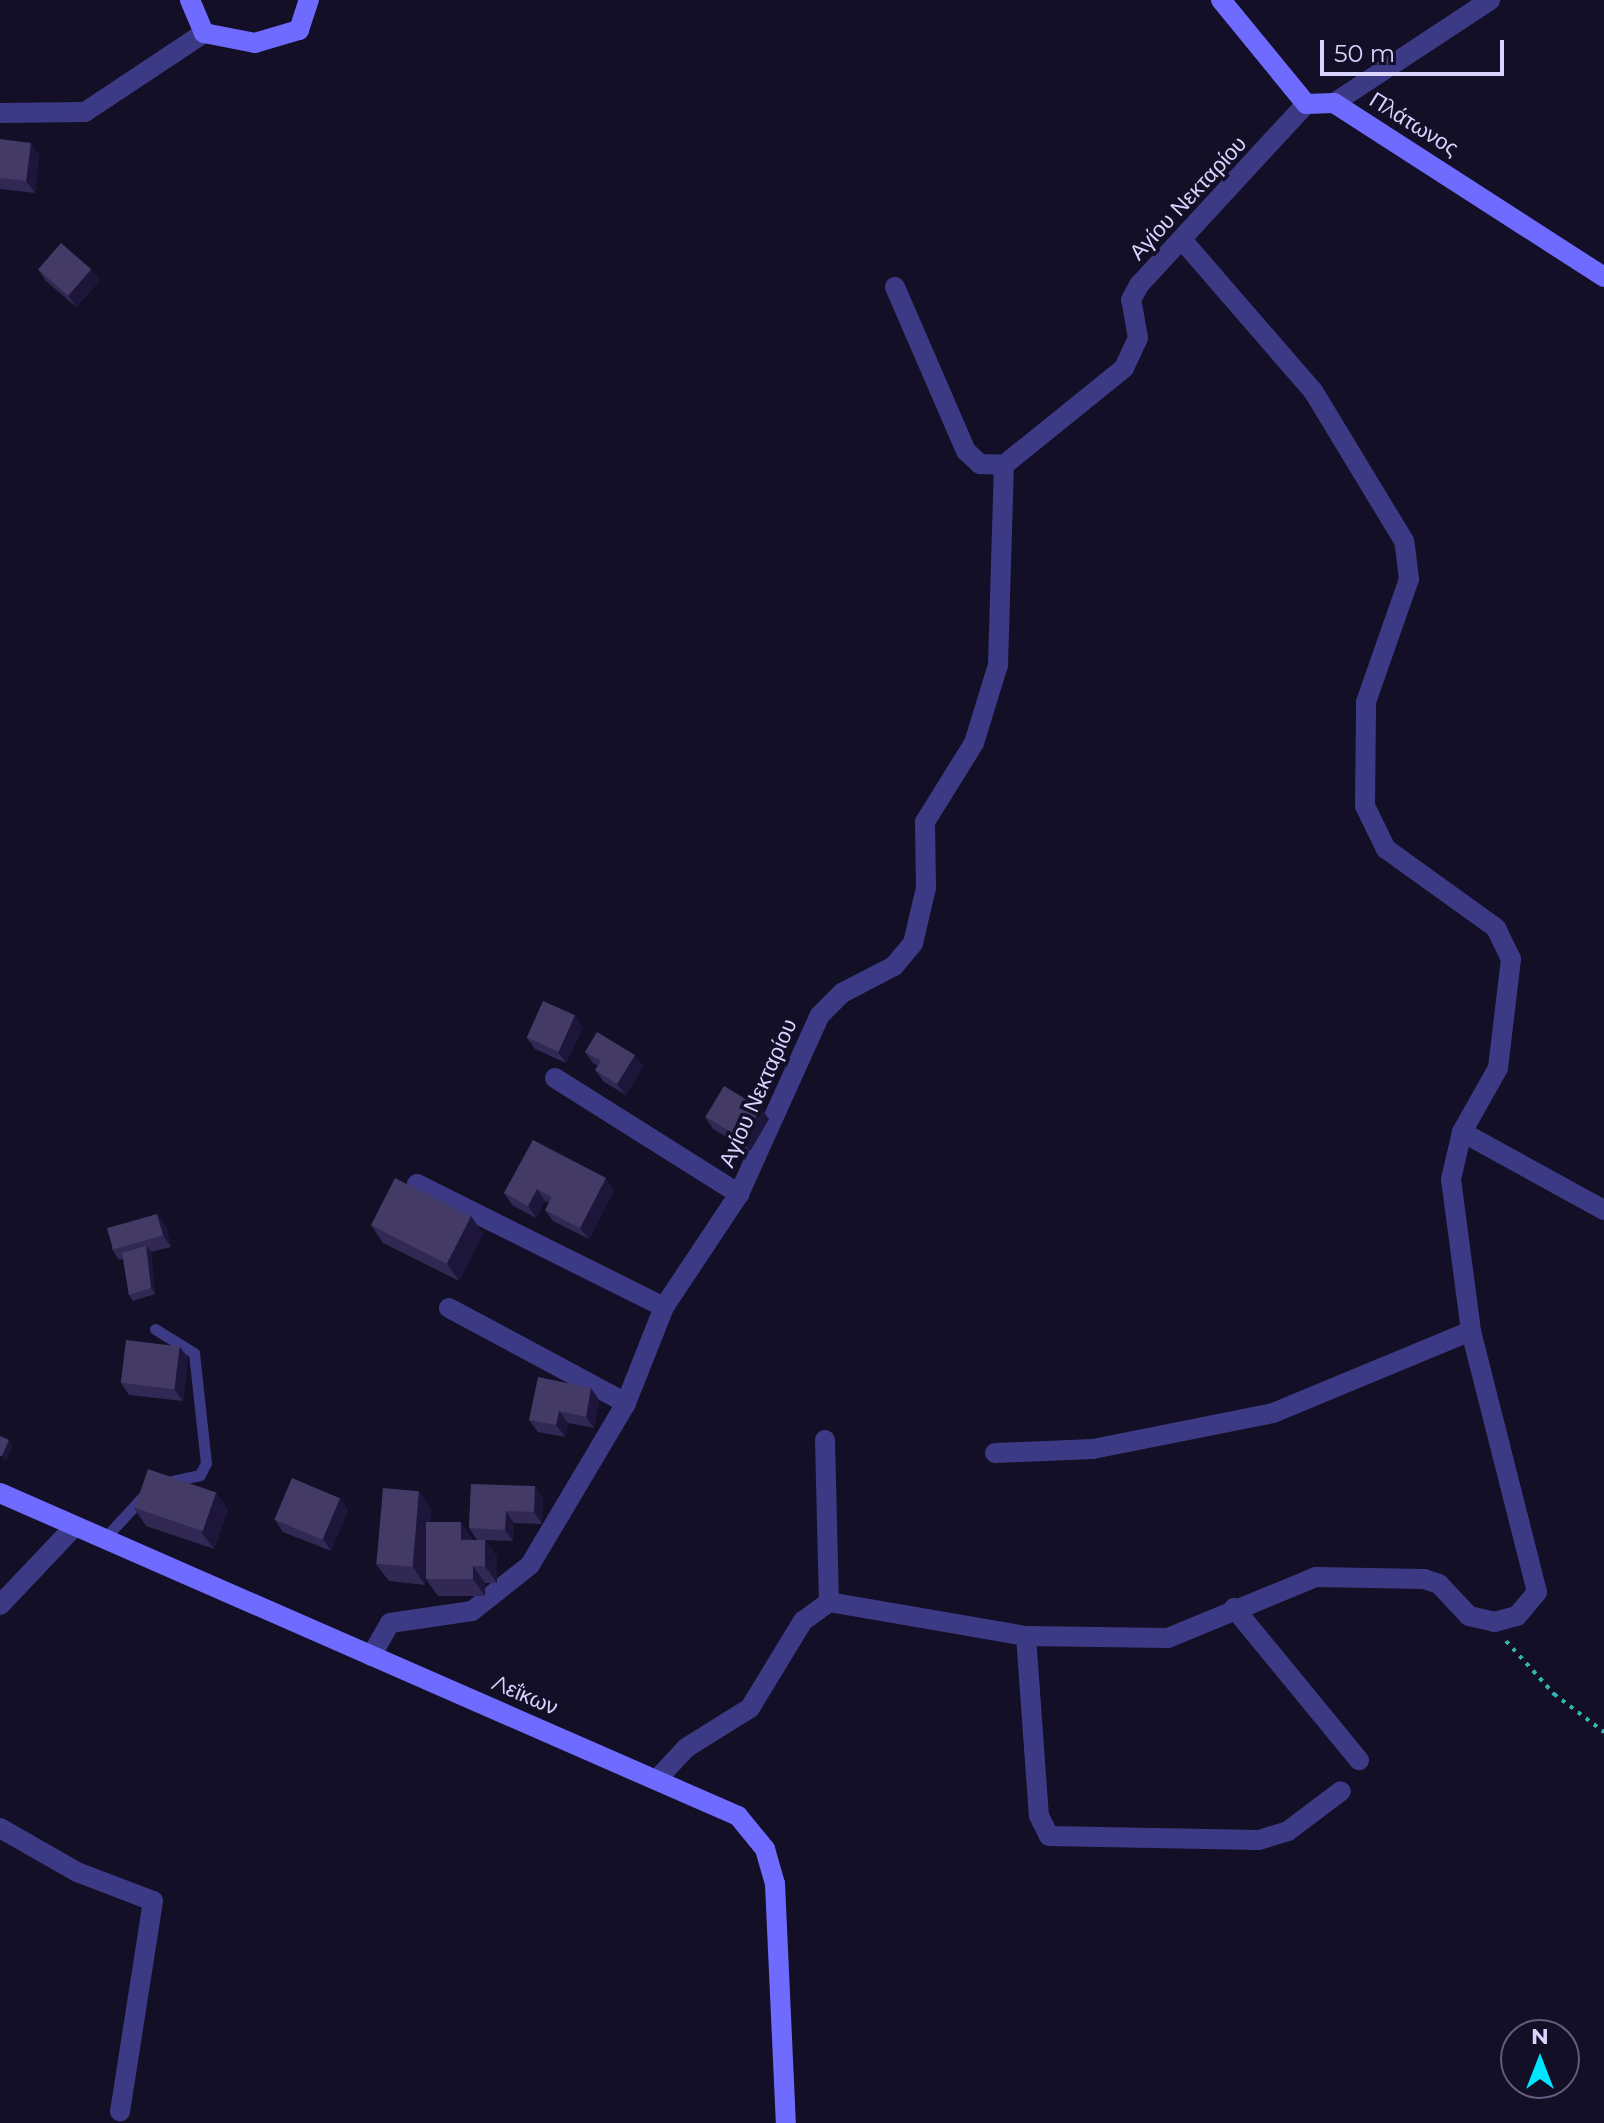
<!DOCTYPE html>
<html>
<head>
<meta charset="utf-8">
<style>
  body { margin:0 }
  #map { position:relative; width:1604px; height:2123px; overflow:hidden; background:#130f26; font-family:Montserrat,sans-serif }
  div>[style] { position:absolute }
  .path>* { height:4px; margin-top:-2px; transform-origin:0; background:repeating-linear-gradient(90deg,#2fb8b0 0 4px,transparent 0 10px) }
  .lane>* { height:11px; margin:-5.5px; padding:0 5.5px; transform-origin:5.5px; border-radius:5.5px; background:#3d3a85 }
  .street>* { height:20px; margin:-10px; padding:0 10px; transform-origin:10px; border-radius:10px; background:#3d3a85 }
  .secondary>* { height:20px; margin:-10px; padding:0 10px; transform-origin:10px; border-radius:10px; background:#6f6bff }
  .wall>* { inset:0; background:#312854 }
  .shaded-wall>* { inset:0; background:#1d163a }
  .building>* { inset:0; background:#433a66; transform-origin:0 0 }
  span { translate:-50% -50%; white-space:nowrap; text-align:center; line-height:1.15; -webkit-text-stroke:7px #130f26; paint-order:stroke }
  .street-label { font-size:22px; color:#d9d4ff }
  .north { position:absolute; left:1500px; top:2019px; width:80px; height:80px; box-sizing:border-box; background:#130f26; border:2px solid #625e7d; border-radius:50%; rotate:0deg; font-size:22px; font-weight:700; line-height:32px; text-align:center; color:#d9d4ff }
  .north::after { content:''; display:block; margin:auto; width:28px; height:36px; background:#00e5ff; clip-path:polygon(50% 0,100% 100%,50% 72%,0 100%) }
  .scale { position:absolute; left:1320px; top:40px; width:184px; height:36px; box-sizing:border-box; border:4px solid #d9d4ff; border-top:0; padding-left:10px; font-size:24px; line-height:28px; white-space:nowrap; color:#d9d4ff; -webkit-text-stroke:6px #130f26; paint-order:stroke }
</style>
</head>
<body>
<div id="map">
  <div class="path">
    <div style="left:1506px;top:1641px;width:72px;rotate:47.8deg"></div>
    <div style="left:1554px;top:1694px;width:63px;rotate:37.2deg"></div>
  </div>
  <div class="lane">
    <div style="left:155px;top:1329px;width:46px;rotate:31.6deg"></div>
    <div style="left:194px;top:1353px;width:111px;rotate:83.8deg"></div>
    <div style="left:206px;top:1463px;width:13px;rotate:117deg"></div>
    <div style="left:200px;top:1475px;width:35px;rotate:168deg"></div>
    <div style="left:103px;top:1540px;width:67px;rotate:-47.4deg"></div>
  </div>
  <div class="street">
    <div style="left:1334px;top:103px;width:187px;rotate:-33.4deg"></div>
    <div style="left:0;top:113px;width:85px;rotate:-0.7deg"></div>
    <div style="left:85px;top:112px;width:143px;rotate:-33.6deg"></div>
    <div style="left:895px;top:287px;width:179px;rotate:66.6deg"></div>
    <div style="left:966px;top:451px;width:19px;rotate:43deg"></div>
    <div style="left:980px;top:464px;width:24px;rotate:2deg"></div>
    <div style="left:555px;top:1078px;width:218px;rotate:32.2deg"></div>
    <div style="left:1462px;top:1132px;width:162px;rotate:28.8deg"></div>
    <div style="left:417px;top:1184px;width:276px;rotate:26.5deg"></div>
    <div style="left:449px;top:1308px;width:201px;rotate:28.2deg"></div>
    <div style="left:825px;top:1440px;width:162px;rotate:88.6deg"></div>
    <div style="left:995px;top:1453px;width:98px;rotate:-2.3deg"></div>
    <div style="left:1093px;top:1449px;width:184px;rotate:-11.3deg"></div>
    <div style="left:1273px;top:1413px;width:214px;rotate:-22.5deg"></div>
    <div style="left:0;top:1605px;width:108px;rotate:-46.5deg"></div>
    <div style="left:1234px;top:1608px;width:197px;rotate:50.6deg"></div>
    <div style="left:1026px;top:1636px;width:180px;rotate:85.9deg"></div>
    <div style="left:1039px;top:1816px;width:22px;rotate:63deg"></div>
    <div style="left:1049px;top:1836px;width:210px;rotate:1.1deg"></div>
    <div style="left:1259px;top:1840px;width:30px;rotate:-17deg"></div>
    <div style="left:1288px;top:1831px;width:66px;rotate:-37deg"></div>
    <div style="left:371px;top:1656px;width:38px;rotate:-60deg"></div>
    <div style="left:390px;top:1623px;width:83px;rotate:-8.3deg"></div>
    <div style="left:472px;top:1611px;width:74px;rotate:-38.4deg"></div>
    <div style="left:530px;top:1565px;width:188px;rotate:-59.3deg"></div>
    <div style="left:626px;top:1403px;width:103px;rotate:-68.4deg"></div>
    <div style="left:664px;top:1307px;width:136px;rotate:-56.4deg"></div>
    <div style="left:739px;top:1194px;width:196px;rotate:-65.7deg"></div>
    <div style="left:820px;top:1015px;width:31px;rotate:-45deg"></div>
    <div style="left:842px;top:993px;width:59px;rotate:-27.4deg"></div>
    <div style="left:894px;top:966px;width:30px;rotate:-50deg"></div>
    <div style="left:913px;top:943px;width:57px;rotate:-76.7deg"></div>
    <div style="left:926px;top:888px;width:66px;rotate:-90.9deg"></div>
    <div style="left:925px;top:822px;width:93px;rotate:-58.2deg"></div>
    <div style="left:974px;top:743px;width:82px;rotate:-72.9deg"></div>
    <div style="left:998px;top:665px;width:200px;rotate:-88.3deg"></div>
    <div style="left:1004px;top:465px;width:154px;rotate:-38.9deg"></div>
    <div style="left:1124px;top:368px;width:33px;rotate:-65deg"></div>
    <div style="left:1138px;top:338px;width:39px;rotate:-100deg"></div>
    <div style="left:1131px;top:300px;width:17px;rotate:-62deg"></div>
    <div style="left:1139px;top:285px;width:246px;rotate:-47.3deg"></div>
    <div style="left:660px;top:1776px;width:38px;rotate:-47deg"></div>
    <div style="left:686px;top:1748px;width:75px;rotate:-32deg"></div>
    <div style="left:750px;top:1708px;width:102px;rotate:-58.7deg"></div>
    <div style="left:803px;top:1621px;width:32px;rotate:-36deg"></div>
    <div style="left:829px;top:1602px;width:200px;rotate:9.8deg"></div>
    <div style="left:1026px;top:1636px;width:142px;rotate:0.8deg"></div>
    <div style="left:1168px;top:1638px;width:160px;rotate:-22.4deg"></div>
    <div style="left:1316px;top:1577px;width:108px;rotate:1.1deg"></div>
    <div style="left:1424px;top:1579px;width:16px;rotate:18deg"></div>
    <div style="left:1439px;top:1584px;width:44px;rotate:46.8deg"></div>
    <div style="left:1469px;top:1616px;width:26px;rotate:13deg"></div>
    <div style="left:1494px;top:1622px;width:24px;rotate:-15deg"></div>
    <div style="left:1517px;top:1616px;width:31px;rotate:-50deg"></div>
    <div style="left:1537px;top:1592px;width:269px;rotate:-104.2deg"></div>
    <div style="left:1471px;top:1331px;width:153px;rotate:-97.5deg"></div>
    <div style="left:1451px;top:1179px;width:48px;rotate:-76.8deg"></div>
    <div style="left:1462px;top:1132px;width:73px;rotate:-60.6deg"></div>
    <div style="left:1498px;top:1068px;width:110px;rotate:-83.2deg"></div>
    <div style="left:1511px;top:959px;width:34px;rotate:-116deg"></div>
    <div style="left:1496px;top:928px;width:135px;rotate:-144.3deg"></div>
    <div style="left:1386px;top:849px;width:48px;rotate:-116deg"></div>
    <div style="left:1365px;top:806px;width:104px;rotate:-89.4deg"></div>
    <div style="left:1366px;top:702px;width:130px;rotate:-70.7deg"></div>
    <div style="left:1409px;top:579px;width:38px;rotate:-97deg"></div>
    <div style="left:1404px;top:541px;width:175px;rotate:-121.2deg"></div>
    <div style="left:1313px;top:391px;width:197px;rotate:-130.9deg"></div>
    <div style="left:0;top:1828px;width:89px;rotate:29.7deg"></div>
    <div style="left:77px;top:1872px;width:81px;rotate:20.9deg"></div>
    <div style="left:153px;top:1901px;width:213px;rotate:98.9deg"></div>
  </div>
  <div class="secondary">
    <div style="left:190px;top:0;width:36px;rotate:67deg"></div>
    <div style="left:204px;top:33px;width:52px;rotate:11.1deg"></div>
    <div style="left:255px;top:43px;width:46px;rotate:-16.5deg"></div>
    <div style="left:299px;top:30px;width:32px;rotate:-72deg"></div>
    <div style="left:1221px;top:0;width:134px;rotate:50.7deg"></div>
    <div style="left:1306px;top:104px;width:28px;rotate:-2deg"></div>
    <div style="left:1334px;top:103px;width:321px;rotate:32.8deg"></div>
    <div style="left:0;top:1493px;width:806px;rotate:23.64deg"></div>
    <div style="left:738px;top:1816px;width:43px;rotate:50.7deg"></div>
    <div style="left:765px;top:1849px;width:36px;rotate:74deg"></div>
    <div style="left:775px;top:1884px;width:239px;rotate:87.4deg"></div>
  </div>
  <div class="wall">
    <div style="clip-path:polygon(0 139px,39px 155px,35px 193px,0 189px)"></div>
    <div style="clip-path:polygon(38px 269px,100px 280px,76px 307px,46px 281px)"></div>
    <div style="clip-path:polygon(583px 1027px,566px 1063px,535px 1049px,526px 1037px)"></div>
    <div style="clip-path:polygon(585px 1052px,635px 1055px,643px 1066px,626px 1095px,604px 1082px,595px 1070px,598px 1066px,593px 1063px)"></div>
    <div style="clip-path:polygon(705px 1117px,769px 1119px,750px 1151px,713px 1129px)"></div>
    <div style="clip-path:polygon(533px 1140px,614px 1190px,589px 1239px,553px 1221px,545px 1210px,549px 1203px,545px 1201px,536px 1218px,512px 1205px,504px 1193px)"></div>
    <div style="clip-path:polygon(471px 1216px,483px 1234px,459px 1281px,383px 1243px,371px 1225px)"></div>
    <div style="clip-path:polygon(166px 1225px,171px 1247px,151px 1252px,155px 1294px,133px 1301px,129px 1295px,123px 1259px,119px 1260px,111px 1248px)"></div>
    <div style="clip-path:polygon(180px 1347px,188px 1358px,183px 1401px,129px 1395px,121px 1383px)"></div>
    <div style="clip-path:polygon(591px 1388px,599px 1400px,594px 1428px,568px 1423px,565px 1437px,538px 1432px,529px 1420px)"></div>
    <div style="clip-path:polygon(471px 1484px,543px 1498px,542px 1524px,514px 1523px,513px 1541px,485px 1540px,497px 1557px,497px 1583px,485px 1583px,485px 1596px,438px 1596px,426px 1579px,426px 1570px,425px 1585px,389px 1581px,376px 1564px,419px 1491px,431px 1509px,430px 1522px,473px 1540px,477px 1540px,469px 1528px)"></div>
    <div style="clip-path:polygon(216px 1493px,228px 1510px,214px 1549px,146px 1526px,134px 1508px)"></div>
    <div style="clip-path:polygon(340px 1498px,348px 1510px,331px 1551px,283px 1532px,275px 1520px)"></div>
  </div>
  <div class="shaded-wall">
    <div style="clip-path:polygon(31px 143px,39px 155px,35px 193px,26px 181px)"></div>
    <div style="clip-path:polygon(91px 269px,100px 280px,76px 307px,68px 295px)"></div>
    <div style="clip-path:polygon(575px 1015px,583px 1027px,566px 1063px,558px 1052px)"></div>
    <div style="clip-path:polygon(635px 1055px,643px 1066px,626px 1095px,617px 1084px)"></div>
    <div style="clip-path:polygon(761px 1108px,769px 1119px,750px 1151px,742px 1139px)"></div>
    <div style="clip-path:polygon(606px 1178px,614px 1190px,589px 1239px,580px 1228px)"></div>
    <div style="clip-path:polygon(537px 1189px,545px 1201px,536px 1218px,528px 1206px)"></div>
    <div style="clip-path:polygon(157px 1214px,166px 1225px,171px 1247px,163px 1235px)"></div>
    <div style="clip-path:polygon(471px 1216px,483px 1234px,459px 1281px,447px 1264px)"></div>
    <div style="clip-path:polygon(146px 1246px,151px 1251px,155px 1294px,151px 1288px)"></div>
    <div style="clip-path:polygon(180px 1347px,188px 1358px,183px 1401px,174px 1389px)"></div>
    <div style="clip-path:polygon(591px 1388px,599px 1400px,594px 1428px,586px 1417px)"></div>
    <div style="clip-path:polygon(559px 1411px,568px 1423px,565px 1437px,556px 1425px)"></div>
    <div style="clip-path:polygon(9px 1440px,13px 1446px,6px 1462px,2px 1456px)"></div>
    <div style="clip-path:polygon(535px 1486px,543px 1498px,542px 1524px,534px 1512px)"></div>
    <div style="clip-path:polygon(419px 1491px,431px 1509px,425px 1585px,413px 1567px)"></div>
    <div style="clip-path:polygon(216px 1493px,228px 1510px,214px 1549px,201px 1532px)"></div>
    <div style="clip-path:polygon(340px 1498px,348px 1510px,331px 1551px,323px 1539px)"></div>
    <div style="clip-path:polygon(506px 1511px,514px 1523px,513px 1541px,505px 1530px)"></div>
    <div style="clip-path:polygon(461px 1522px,473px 1539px,461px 1540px)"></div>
    <div style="clip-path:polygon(485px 1540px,497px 1557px,497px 1583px,485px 1566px)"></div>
    <div style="clip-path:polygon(473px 1566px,485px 1583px,485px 1596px,473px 1579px)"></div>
  </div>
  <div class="building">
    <div style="clip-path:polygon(0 139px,31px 143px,26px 181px,0 178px)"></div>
    <div style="left:61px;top:243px;width:40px;height:35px;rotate:41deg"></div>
    <div style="left:543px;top:1001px;width:35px;height:40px;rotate:24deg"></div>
    <div style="clip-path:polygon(597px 1032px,635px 1055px,617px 1084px,595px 1070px,601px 1061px,585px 1052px)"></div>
    <div style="left:724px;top:1086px;width:43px;height:36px;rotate:31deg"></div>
    <div style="clip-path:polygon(533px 1140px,606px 1178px,580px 1228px,545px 1210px,552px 1197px,537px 1189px,528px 1206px,504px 1193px)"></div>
    <div style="left:395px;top:1178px;width:85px;height:53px;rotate:27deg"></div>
    <div style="left:157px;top:1214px;width:22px;height:52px;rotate:74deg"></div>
    <div style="clip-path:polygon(146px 1246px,151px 1288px,129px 1295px,122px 1253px)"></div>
    <div style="left:126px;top:1340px;width:54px;height:43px;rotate:7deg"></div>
    <div style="clip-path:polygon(538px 1377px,591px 1388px,586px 1417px,559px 1411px,556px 1425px,529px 1420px)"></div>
    <div style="clip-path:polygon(0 1436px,9px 1440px,2px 1456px,0 1456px)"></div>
    <div style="left:148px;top:1469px;width:72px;height:41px;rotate:19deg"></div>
    <div style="left:292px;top:1478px;width:52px;height:45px;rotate:23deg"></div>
    <div style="clip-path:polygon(471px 1484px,535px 1486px,534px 1512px,506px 1511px,505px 1530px,469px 1528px)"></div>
    <div style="left:383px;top:1488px;width:36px;height:76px;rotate:5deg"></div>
    <div style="clip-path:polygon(426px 1522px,461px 1522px,461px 1540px,485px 1540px,485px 1566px,473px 1566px,473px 1579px,426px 1579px)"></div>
  </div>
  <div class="street-label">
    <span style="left:1414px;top:124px;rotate:32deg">Πλάτωνος</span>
    <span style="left:1188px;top:198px;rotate:-47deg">Αγίου Νεκταρίου</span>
    <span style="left:758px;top:1093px;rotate:-66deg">Αγίου Νεκταρίου</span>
    <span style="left:525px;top:1695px;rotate:23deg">Λεΐκων</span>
  </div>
  <div class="north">N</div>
  <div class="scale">50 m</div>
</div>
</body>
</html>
